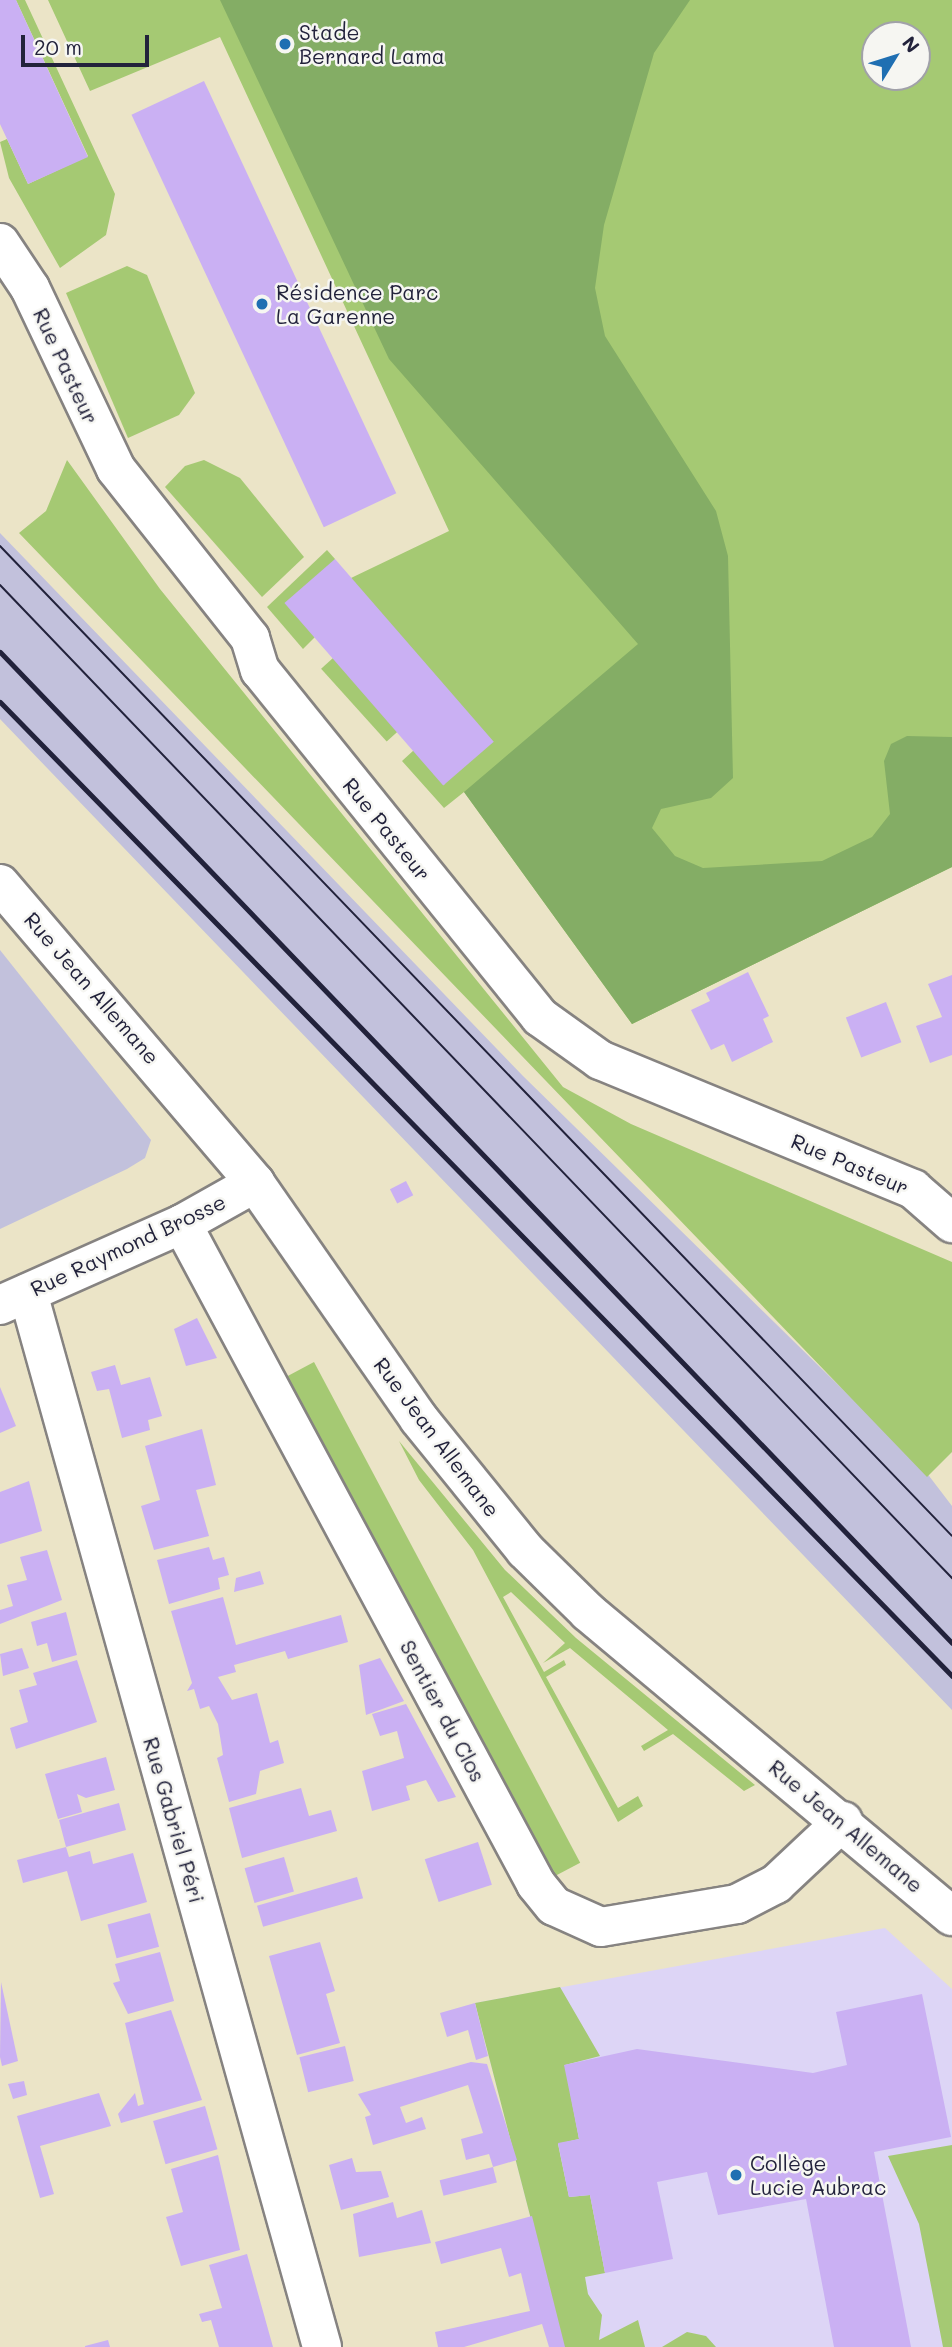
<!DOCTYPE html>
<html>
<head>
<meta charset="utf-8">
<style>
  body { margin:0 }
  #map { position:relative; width:952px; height:2347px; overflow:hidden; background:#ebe4c7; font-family:Mali,sans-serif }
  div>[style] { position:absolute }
  .built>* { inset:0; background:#ddd5f6 }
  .industrial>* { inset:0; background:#c2c1dc }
  .green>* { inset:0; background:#a5c973; transform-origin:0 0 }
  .forest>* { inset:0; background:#84ad65 }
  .building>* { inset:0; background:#cab0f3; transform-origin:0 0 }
  .roads { filter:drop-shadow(2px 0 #868381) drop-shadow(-2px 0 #868381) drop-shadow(0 2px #868381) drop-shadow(0 -2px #868381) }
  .street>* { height:38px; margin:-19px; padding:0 19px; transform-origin:19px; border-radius:19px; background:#fff }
  .secondary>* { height:38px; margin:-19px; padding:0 19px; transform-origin:19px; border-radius:19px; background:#fff }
  .tram>* { height:2px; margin:-1px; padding:0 1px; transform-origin:1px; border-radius:1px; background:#22223b }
  .rail>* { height:5px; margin:-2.5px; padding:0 2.5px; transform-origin:2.5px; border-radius:2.5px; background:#22223b }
  .dots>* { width:19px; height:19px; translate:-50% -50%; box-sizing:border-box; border:4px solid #f6f6f2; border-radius:50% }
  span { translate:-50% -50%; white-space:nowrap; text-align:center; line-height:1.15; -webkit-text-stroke:5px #f6f6f2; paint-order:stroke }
  .poi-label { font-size:21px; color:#22223b }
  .left { translate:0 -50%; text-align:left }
  .street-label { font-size:21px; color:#22223b }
  .north { position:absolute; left:861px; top:21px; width:70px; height:70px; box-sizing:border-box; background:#f6f6f2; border:2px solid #a1a1a9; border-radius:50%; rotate:52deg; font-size:19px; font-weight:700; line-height:28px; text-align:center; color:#22223b }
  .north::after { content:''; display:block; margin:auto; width:24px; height:32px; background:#1f6fb2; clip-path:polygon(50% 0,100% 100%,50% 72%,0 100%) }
  .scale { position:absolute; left:21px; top:35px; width:128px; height:32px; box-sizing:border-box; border:4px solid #22223b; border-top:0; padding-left:9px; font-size:21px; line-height:24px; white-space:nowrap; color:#22223b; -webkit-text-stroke:5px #f6f6f2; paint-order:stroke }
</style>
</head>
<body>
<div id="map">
  <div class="built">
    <div style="clip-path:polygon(885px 1928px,952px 1989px,952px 2347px,564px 2347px,475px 2003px)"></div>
  </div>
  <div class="industrial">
    <div style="clip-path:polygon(0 533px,523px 1076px,923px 1468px,952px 1506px,952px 1710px,0 719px)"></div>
    <div style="clip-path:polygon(0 950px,151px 1140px,145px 1158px,127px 1169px,0 1229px)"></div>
  </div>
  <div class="green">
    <div style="clip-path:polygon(16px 0,25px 0,115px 194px,106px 235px,60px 268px,9px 178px,0 142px,7px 139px,28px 184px,88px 156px)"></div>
    <div style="clip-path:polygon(evenodd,48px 0,952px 0,952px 867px,632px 1024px,464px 792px,444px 808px,402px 761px,414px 750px,445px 785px,351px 578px,449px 531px,220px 37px,90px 91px,48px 0,875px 35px,917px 35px,917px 77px,875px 77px,875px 35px)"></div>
    <div style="clip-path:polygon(127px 266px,147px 275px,195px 393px,179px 415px,128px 438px,66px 293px)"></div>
    <div style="clip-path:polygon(67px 460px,160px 589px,563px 1087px,631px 1124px,952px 1262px,952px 1452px,927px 1477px,19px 533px,46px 511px)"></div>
    <div style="clip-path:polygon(204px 460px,240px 478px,304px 557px,262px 597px,165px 487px,185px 466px)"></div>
    <div style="clip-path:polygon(327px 550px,335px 559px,315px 637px,303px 649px,267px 607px)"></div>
    <div style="left:333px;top:658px;width:98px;height:16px;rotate:48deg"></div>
    <div style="left:314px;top:1362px;width:567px;height:35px;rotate:62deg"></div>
    <div style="clip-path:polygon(399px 1441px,505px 1570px,576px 1638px,755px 1785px,744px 1791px,673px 1734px,644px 1751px,641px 1746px,668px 1730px,570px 1648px,543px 1663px,565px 1643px,511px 1592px,503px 1597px,544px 1672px,564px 1660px,566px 1665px,546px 1677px,618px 1808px,638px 1796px,643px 1806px,618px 1822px,473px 1550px,419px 1480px)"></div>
    <div style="clip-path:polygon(560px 1987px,600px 2056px,565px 2065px,579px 2139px,558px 2144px,569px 2197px,590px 2195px,605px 2273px,585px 2277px,588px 2294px,602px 2315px,599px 2340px,638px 2320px,645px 2347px,564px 2347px,475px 2003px)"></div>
    <div style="clip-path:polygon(952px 2145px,952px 2347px,943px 2347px,919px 2224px,888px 2156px)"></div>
    <div style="clip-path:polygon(687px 2332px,706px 2336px,716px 2347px,662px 2347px)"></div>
  </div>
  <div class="forest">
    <div style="clip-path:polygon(220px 0,690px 0,654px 53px,604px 225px,595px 288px,605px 336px,716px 511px,728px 556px,733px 778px,711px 798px,661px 809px,652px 828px,675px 856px,703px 868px,822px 861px,872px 837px,890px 814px,884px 761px,891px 744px,907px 736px,952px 737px,952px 867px,632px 1024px,464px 792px,638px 644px,389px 359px)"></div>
  </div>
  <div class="building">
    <div style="clip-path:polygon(0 0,16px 0,88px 157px,28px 184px,0 124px)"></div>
    <div style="left:204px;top:81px;width:455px;height:80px;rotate:65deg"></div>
    <div style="left:335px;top:559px;width:242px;height:67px;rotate:49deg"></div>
    <div style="clip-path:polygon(748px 972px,769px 1016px,763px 1019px,773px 1042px,732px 1062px,724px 1044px,711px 1050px,691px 1010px,710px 1001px,706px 993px)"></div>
    <div style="clip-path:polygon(952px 975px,952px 1055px,930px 1063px,916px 1026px,942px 1017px,928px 984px)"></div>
    <div style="left:886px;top:1002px;width:43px;height:43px;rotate:69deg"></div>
    <div style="left:406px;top:1181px;width:16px;height:18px;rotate:63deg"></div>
    <div style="clip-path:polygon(197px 1318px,217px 1358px,186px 1366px,174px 1329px)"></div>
    <div style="clip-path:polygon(115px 1365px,121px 1385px,150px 1377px,162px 1416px,148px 1420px,150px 1430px,122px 1438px,109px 1389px,97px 1391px,91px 1372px)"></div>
    <div style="clip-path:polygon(0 1387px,16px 1426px,0 1433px)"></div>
    <div style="clip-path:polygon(202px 1429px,216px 1485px,196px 1490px,209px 1536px,154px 1550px,141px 1506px,160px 1500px,145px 1446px)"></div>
    <div style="clip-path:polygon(29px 1481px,42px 1531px,0 1544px,0 1492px)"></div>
    <div style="clip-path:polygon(209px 1547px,213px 1560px,224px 1557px,229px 1575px,218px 1578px,220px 1589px,169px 1604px,157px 1560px)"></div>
    <div style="clip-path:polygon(47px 1550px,62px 1600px,0 1624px,0 1610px,13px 1606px,7px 1585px,27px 1580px,20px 1557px)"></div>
    <div style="clip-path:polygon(260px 1571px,264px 1584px,234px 1592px,236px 1578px)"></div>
    <div style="clip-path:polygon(223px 1597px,236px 1645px,341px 1615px,348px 1642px,288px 1659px,285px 1651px,234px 1665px,236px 1672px,218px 1677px,232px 1700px,257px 1693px,270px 1743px,278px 1740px,284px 1763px,260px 1771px,256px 1794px,229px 1802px,217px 1758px,223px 1755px,218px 1724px,209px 1706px,200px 1709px,194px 1689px,187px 1691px,192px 1683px,171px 1611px)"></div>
    <div style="clip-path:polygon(66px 1612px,77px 1655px,52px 1662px,47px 1643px,37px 1646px,31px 1622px)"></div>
    <div style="clip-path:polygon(22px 1648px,29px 1668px,3px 1676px,0 1654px)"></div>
    <div style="clip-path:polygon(380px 1658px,404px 1701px,366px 1715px,359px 1665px)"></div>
    <div style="clip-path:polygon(77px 1660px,97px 1722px,16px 1749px,10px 1728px,28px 1722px,19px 1690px,37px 1685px,33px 1673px)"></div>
    <div style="clip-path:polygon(406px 1704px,456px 1797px,438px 1802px,426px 1780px,406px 1786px,410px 1800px,372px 1811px,362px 1771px,404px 1758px,397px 1731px,380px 1736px,372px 1714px)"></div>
    <div style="clip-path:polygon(106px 1757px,115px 1790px,86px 1798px,77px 1794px,82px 1812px,58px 1819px,45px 1774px)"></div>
    <div style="clip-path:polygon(301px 1788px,309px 1816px,331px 1810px,337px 1831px,242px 1858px,229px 1808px)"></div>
    <div style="clip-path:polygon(119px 1803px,126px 1830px,66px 1847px,69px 1857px,90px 1851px,93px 1864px,133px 1853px,147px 1902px,81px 1921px,67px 1871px,23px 1883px,17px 1860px,66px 1847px,59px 1820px)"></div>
    <div style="left:478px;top:1842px;width:45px;height:56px;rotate:72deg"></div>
    <div style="left:284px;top:1857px;width:36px;height:41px;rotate:74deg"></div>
    <div style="left:357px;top:1877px;width:22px;height:104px;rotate:74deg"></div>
    <div style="left:150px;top:1913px;width:35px;height:44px;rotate:75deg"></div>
    <div style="clip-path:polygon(320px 1942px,335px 1991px,326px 1994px,340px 2043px,297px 2055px,269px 1956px)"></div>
    <div style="clip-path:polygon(160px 1952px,174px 2001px,128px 2014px,113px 1983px,120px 1981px,115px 1964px)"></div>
    <div style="clip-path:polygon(1px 1982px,18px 2061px,2px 2066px,0 2057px)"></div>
    <div style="clip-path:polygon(922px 1994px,951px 2137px,874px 2152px,911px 2347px,834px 2347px,806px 2199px,718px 2215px,707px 2172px,657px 2182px,673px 2259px,605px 2273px,590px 2195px,569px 2197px,558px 2143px,579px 2139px,564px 2065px,637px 2049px,813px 2073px,847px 2065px,836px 2012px)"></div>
    <div style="clip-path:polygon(475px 2003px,488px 2056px,476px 2060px,468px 2030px,447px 2037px,440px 2013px)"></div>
    <div style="clip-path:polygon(171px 2010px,202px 2100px,121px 2123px,118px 2114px,135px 2093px,138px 2106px,144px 2104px,125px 2023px)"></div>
    <div style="left:345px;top:2046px;width:36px;height:47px;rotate:76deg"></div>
    <div style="clip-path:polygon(471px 2062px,487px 2064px,517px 2160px,493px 2167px,489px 2154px,466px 2160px,461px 2139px,483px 2133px,468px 2085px,400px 2107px,406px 2123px,422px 2117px,426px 2129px,373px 2145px,365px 2117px,371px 2115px,358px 2094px)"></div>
    <div style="clip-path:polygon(24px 2081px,27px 2095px,13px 2099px,8px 2084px)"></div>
    <div style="clip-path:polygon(99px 2093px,111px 2126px,40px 2146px,54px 2194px,40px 2198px,17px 2116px)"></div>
    <div style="left:205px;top:2106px;width:45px;height:54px;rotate:74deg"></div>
    <div style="clip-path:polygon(218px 2155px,240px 2250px,181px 2266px,166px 2217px,183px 2212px,171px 2169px)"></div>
    <div style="clip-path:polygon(352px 2158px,356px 2172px,381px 2171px,389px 2197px,341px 2210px,329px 2165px)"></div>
    <div style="left:493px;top:2167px;width:16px;height:55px;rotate:76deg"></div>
    <div style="clip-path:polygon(393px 2202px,397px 2218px,422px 2210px,431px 2243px,359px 2257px,353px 2214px)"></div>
    <div style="clip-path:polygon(532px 2216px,565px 2347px,549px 2347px,542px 2324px,464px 2347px,438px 2347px,435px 2332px,530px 2311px,521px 2273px,509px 2277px,501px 2248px,441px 2264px,435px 2242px)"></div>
    <div style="clip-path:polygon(247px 2254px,273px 2347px,219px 2347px,211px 2320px,202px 2322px,199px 2314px,222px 2308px,209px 2265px)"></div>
    <div style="clip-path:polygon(108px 2340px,110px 2347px,85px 2347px,85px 2346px)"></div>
  </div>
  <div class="roads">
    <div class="street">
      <div style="left:0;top:243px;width:54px;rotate:56.3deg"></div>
      <div style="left:30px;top:288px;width:200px;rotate:64.6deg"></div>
      <div style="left:116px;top:469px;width:216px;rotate:51.6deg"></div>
      <div style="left:250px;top:638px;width:34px;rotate:73deg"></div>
      <div style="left:260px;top:670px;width:446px;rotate:51.1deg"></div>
      <div style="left:540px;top:1017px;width:74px;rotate:35.6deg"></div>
      <div style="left:600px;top:1060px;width:339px;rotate:22.4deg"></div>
      <div style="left:913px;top:1189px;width:52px;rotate:41.1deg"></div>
      <div style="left:182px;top:1224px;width:749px;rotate:61.79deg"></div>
      <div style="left:536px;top:1884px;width:28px;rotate:51deg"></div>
      <div style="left:554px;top:1906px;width:51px;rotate:24.1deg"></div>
      <div style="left:601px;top:1927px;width:138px;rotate:-9.6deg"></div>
      <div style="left:737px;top:1904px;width:44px;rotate:-27.1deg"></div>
      <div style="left:776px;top:1884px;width:92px;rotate:-43.2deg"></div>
      <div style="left:28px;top:1293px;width:1094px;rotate:74.41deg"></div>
      <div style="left:0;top:1305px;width:199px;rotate:-24deg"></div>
      <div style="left:182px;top:1224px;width:84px;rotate:-29.3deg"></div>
    </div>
    <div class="secondary">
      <div style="left:0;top:884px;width:393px;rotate:49.5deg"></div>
      <div style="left:255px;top:1183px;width:287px;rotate:55.2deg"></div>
      <div style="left:419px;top:1419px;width:169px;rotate:51deg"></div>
      <div style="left:525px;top:1550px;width:88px;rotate:44.5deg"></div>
      <div style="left:588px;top:1612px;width:474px;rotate:39.9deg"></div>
    </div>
  </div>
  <div class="tram">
    <div style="left:0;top:546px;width:1373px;rotate:46.12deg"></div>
    <div style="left:0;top:585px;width:1376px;rotate:46.21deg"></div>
  </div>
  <div class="rail">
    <div style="left:0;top:652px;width:1374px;rotate:46.15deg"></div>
    <div style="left:0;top:702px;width:1362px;rotate:45.65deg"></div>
  </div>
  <div class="dots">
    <div style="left:285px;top:44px;background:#1f6fb2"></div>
    <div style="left:262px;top:304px;background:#1f6fb2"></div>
    <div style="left:736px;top:2175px;background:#1f6fb2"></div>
  </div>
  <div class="poi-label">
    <span class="left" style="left:299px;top:44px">Stade<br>Bernard Lama</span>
    <span class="left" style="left:276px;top:304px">Résidence Parc<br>La Garenne</span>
    <span class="left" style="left:750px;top:2175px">Collège<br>Lucie Aubrac</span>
  </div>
  <div class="street-label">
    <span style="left:66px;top:366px;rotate:65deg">Rue Pasteur</span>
    <span style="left:387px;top:829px;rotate:51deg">Rue Pasteur</span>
    <span style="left:92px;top:988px;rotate:49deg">Rue Jean Allemane</span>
    <span style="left:850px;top:1164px;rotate:23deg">Rue Pasteur</span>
    <span style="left:128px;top:1245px;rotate:-25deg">Rue Raymond Brosse</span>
    <span style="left:437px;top:1437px;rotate:53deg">Rue Jean Allemane</span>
    <span style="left:443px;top:1711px;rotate:62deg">Sentier du Clos</span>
    <span style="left:174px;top:1820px;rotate:74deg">Rue Gabriel Péri</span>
    <span style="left:846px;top:1826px;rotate:40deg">Rue Jean Allemane</span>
  </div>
  <div class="north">N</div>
  <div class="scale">20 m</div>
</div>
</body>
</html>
